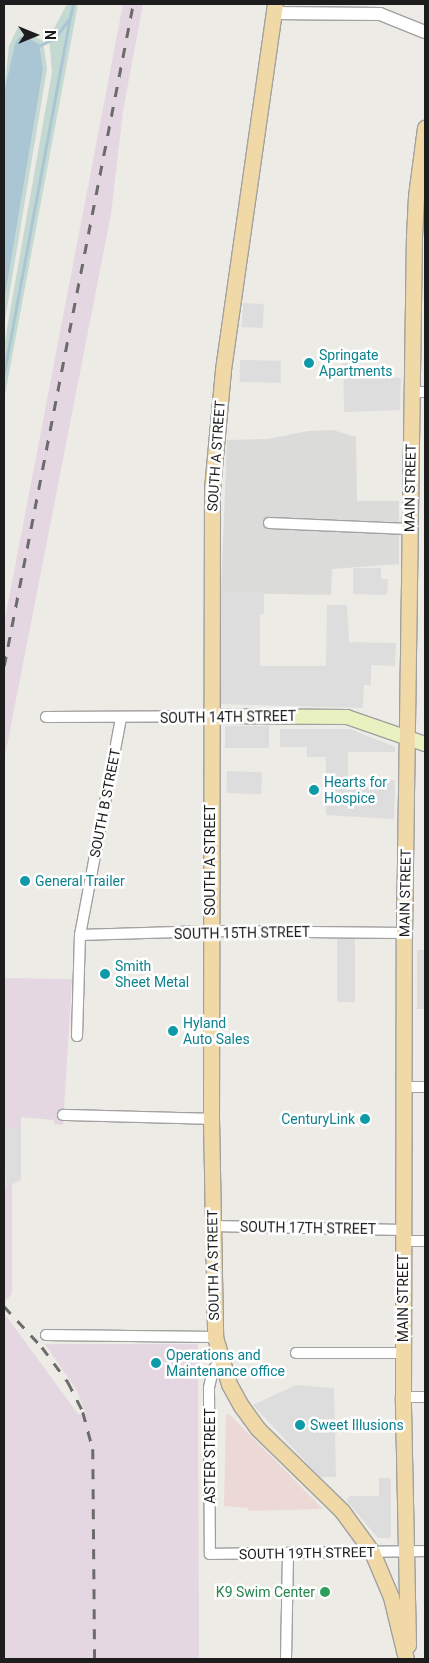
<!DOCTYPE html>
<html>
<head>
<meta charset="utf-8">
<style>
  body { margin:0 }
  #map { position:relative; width:429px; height:1663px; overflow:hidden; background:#edebe5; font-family:Roboto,sans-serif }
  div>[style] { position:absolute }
  .residential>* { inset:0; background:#dbdbda; transform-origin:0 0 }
  .commercial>* { inset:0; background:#ecd9d6 }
  .industrial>* { inset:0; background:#e5d7e1 }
  .wetland>* { inset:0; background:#c4d9d2 }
  .parking>* { inset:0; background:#ddd; transform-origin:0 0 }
  .water>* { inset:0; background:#aac6d5 }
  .stream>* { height:2.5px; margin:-1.25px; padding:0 1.25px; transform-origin:1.25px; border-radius:1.25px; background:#aac6d5 }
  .roads { filter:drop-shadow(1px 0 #a1a1a1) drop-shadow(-1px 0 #a1a1a1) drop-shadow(0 1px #a1a1a1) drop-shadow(0 -1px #a1a1a1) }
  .minor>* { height:10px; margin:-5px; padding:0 5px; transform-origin:5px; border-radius:5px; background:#fff }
  .tertiary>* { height:12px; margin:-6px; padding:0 6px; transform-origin:6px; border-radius:6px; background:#fff }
  .secondary>* { height:14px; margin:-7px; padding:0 7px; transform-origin:7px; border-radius:7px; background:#e8f1bf }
  .primary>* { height:15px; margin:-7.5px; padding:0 7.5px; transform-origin:7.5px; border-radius:7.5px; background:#f0d9a7 }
  .rail>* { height:2.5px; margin-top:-1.25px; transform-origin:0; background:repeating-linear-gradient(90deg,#6b6b6b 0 10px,transparent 0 20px) }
  .dots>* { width:14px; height:14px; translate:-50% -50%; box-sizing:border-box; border:2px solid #fff; border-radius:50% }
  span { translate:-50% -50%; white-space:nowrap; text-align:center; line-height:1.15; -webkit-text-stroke:5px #fff; paint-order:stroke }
  .culture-label { font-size:14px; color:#0d838f }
  .left { translate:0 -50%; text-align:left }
  .right { translate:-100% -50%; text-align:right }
  .street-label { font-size:14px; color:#1d1d1d }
  .leisure-label { font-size:14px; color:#27864d }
  .frame { position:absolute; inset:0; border:5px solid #1d1d1d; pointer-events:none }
  .north { position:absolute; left:10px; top:10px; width:50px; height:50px; -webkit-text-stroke:4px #fff; paint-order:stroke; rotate:90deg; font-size:14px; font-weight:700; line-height:20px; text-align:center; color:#1d1d1d }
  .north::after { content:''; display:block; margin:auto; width:18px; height:22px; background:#1d1d1d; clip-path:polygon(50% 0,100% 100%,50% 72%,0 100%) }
</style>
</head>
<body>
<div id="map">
  <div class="residential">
    <div style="clip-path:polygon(333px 430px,356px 437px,357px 501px,399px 501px,399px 564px,332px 569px,331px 595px,221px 593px,227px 440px,268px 439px,308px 431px)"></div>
    <div style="left:417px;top:950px;width:8px;height:59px"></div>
  </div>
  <div class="commercial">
    <div style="clip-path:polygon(226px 1414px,229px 1414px,323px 1509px,248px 1511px,248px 1508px,224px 1506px)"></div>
  </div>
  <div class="industrial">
    <div style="clip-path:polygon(123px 4px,143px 4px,123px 111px,111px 214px,4px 761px,4px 624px)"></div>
    <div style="clip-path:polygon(4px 978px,72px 979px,63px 1125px,54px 1124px,54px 1120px,21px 1117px,21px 1128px,4px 1128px)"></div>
    <div style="clip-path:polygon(12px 1183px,12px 1294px,5px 1301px,4px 1187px)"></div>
    <div style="clip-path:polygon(4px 1313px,78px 1414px,86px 1414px,77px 1391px,45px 1344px,198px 1344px,199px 1659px,4px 1659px)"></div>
  </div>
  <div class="wetland">
    <div style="clip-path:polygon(67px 4px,78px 4px,4px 400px,4px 346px,52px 72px,49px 38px)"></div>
    <div style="clip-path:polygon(18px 27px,43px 41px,47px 69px,4px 326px,4px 303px,43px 70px,25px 36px,19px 37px,4px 93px,9px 46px)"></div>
  </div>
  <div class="parking">
    <div style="left:243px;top:303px;width:21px;height:24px;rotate:3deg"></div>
    <div style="clip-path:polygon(343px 359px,352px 360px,352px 377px,401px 378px,400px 410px,344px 412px)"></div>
    <div style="left:240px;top:360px;width:41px;height:22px;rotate:1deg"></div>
    <div style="clip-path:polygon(353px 568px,381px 568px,381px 579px,388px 579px,387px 595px,353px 594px)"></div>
    <div style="clip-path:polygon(221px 593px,264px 594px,264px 614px,260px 614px,260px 666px,326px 666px,327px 605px,347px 605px,349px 642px,396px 643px,395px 666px,371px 665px,371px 685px,364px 685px,363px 708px,221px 704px)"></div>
    <div style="left:225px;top:726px;width:44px;height:22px"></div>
    <div style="clip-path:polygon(280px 729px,350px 729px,395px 747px,395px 752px,348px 752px,348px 779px,395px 780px,394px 819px,326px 815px,326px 757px,307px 757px,307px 747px,280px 747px)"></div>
    <div style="left:227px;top:771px;width:35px;height:22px;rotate:2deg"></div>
    <div style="left:337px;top:939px;width:18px;height:63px"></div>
    <div style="clip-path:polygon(4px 1128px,21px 1128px,21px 1180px,6px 1187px)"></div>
    <div style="clip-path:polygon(296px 1385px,334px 1388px,336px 1477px,320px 1477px,253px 1405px)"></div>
    <div style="clip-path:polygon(379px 1478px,391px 1478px,391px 1538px,378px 1538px,346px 1500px,350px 1496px,379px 1496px)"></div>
  </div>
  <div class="water">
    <div style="clip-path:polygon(25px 36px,39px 44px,43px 70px,4px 303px,4px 93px,15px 44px,19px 37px)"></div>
  </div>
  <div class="stream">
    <div style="left:71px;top:14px;width:10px;rotate:-79deg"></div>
    <div style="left:37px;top:47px;width:20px;rotate:-27deg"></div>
    <div style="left:55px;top:38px;width:24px;rotate:-54deg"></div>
    <div style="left:4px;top:373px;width:366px;rotate:-79.5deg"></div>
  </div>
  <div class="roads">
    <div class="minor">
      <div style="left:412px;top:392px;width:13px"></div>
      <div style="left:269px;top:523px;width:140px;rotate:2.5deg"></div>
      <div style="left:46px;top:717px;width:164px;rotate:-0.3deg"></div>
      <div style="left:80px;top:935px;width:130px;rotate:-1.8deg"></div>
      <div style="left:210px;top:931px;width:194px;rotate:0.6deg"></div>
      <div style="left:77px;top:1036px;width:101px;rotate:-88.3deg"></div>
      <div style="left:80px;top:935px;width:220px;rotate:-79.3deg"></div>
      <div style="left:403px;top:1087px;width:22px"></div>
      <div style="left:63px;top:1115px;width:148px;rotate:1.5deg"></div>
      <div style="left:212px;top:1226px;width:191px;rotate:1.2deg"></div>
      <div style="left:403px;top:1241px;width:22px"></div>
      <div style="left:46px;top:1335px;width:169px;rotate:0.7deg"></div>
      <div style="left:296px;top:1353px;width:107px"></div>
      <div style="left:221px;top:1360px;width:13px;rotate:129deg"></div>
      <div style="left:213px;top:1370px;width:18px;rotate:103deg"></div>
      <div style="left:209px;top:1388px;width:166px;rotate:89.7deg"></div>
      <div style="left:210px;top:1554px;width:215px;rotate:-0.8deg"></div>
      <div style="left:403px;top:1397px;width:22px"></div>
      <div style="left:286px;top:1659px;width:106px;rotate:-88.9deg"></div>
    </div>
    <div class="tertiary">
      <div style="left:274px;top:13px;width:106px;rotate:0.5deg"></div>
      <div style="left:380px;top:14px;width:48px;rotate:21.8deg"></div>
    </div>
    <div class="secondary">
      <div style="left:210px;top:716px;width:137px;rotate:0.4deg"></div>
      <div style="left:347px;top:717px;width:83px;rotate:19.1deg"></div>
    </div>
    <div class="primary">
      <div style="left:275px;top:4px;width:370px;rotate:98.1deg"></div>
      <div style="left:223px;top:370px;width:120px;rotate:95.3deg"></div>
      <div style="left:212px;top:489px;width:630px;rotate:90.09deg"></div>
      <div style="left:211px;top:1119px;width:218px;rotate:88.9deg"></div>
      <div style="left:215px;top:1337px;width:49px;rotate:73.4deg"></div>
      <div style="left:229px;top:1384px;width:26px;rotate:61deg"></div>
      <div style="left:242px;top:1407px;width:27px;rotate:54deg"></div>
      <div style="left:258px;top:1429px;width:117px;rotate:44.3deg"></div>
      <div style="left:342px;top:1511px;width:51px;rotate:53.8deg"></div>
      <div style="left:372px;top:1552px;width:49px;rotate:67.1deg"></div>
      <div style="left:391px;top:1597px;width:64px;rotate:76.4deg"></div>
      <div style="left:408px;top:1645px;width:248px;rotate:-91.2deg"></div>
      <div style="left:403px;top:1397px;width:464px;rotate:-89.9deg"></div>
      <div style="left:404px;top:933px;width:696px;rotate:-89.18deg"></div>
      <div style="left:414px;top:237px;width:41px;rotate:-87.2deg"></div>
      <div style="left:416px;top:196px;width:69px;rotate:-82.5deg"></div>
    </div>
  </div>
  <div class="rail">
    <div style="left:4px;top:666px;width:674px;rotate:-78.97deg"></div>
    <div style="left:4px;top:1306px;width:56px;rotate:47.2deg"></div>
    <div style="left:42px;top:1347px;width:44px;rotate:53.4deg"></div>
    <div style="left:68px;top:1382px;width:34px;rotate:63deg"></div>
    <div style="left:83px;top:1412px;width:38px;rotate:75deg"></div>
    <div style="left:93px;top:1449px;width:210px;rotate:89.5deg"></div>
  </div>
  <div class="dots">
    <div style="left:309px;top:363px;background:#0f9aa8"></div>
    <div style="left:314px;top:790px;background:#0f9aa8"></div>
    <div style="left:25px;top:881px;background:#0f9aa8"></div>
    <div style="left:105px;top:974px;background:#0f9aa8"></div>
    <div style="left:173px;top:1031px;background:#0f9aa8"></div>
    <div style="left:365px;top:1119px;background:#0f9aa8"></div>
    <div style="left:156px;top:1363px;background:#0f9aa8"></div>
    <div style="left:300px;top:1425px;background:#0f9aa8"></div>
    <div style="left:325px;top:1592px;background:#2e9e5b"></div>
  </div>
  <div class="culture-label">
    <span class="left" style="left:319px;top:363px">Springate<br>Apartments</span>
    <span class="left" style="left:324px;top:790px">Hearts for<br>Hospice</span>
    <span class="left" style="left:35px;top:881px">General Trailer</span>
    <span class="left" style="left:115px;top:974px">Smith<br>Sheet Metal</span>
    <span class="left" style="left:183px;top:1031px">Hyland<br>Auto Sales</span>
    <span class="right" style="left:355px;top:1119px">CenturyLink</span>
    <span class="left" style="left:166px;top:1363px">Operations and<br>Maintenance office</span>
    <span class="left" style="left:310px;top:1425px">Sweet Illusions</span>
  </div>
  <div class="street-label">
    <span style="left:216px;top:456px;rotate:-86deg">SOUTH A STREET</span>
    <span style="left:410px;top:488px;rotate:-89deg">MAIN STREET</span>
    <span style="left:228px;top:717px;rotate:-1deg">SOUTH 14TH STREET</span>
    <span style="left:105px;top:803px;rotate:-79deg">SOUTH B STREET</span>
    <span style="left:210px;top:860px;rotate:-90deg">SOUTH A STREET</span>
    <span style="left:405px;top:893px;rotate:-89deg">MAIN STREET</span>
    <span style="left:242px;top:933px;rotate:-1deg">SOUTH 15TH STREET</span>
    <span style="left:308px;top:1228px;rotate:1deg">SOUTH 17TH STREET</span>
    <span style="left:213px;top:1265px;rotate:-91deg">SOUTH A STREET</span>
    <span style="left:403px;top:1298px;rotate:-90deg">MAIN STREET</span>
    <span style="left:210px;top:1456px;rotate:-90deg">ASTER STREET</span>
    <span style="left:307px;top:1553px;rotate:-1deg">SOUTH 19TH STREET</span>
  </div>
  <div class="leisure-label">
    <span class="right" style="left:315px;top:1592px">K9 Swim Center</span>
  </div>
  <div class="frame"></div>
  <div class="north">N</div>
</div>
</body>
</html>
